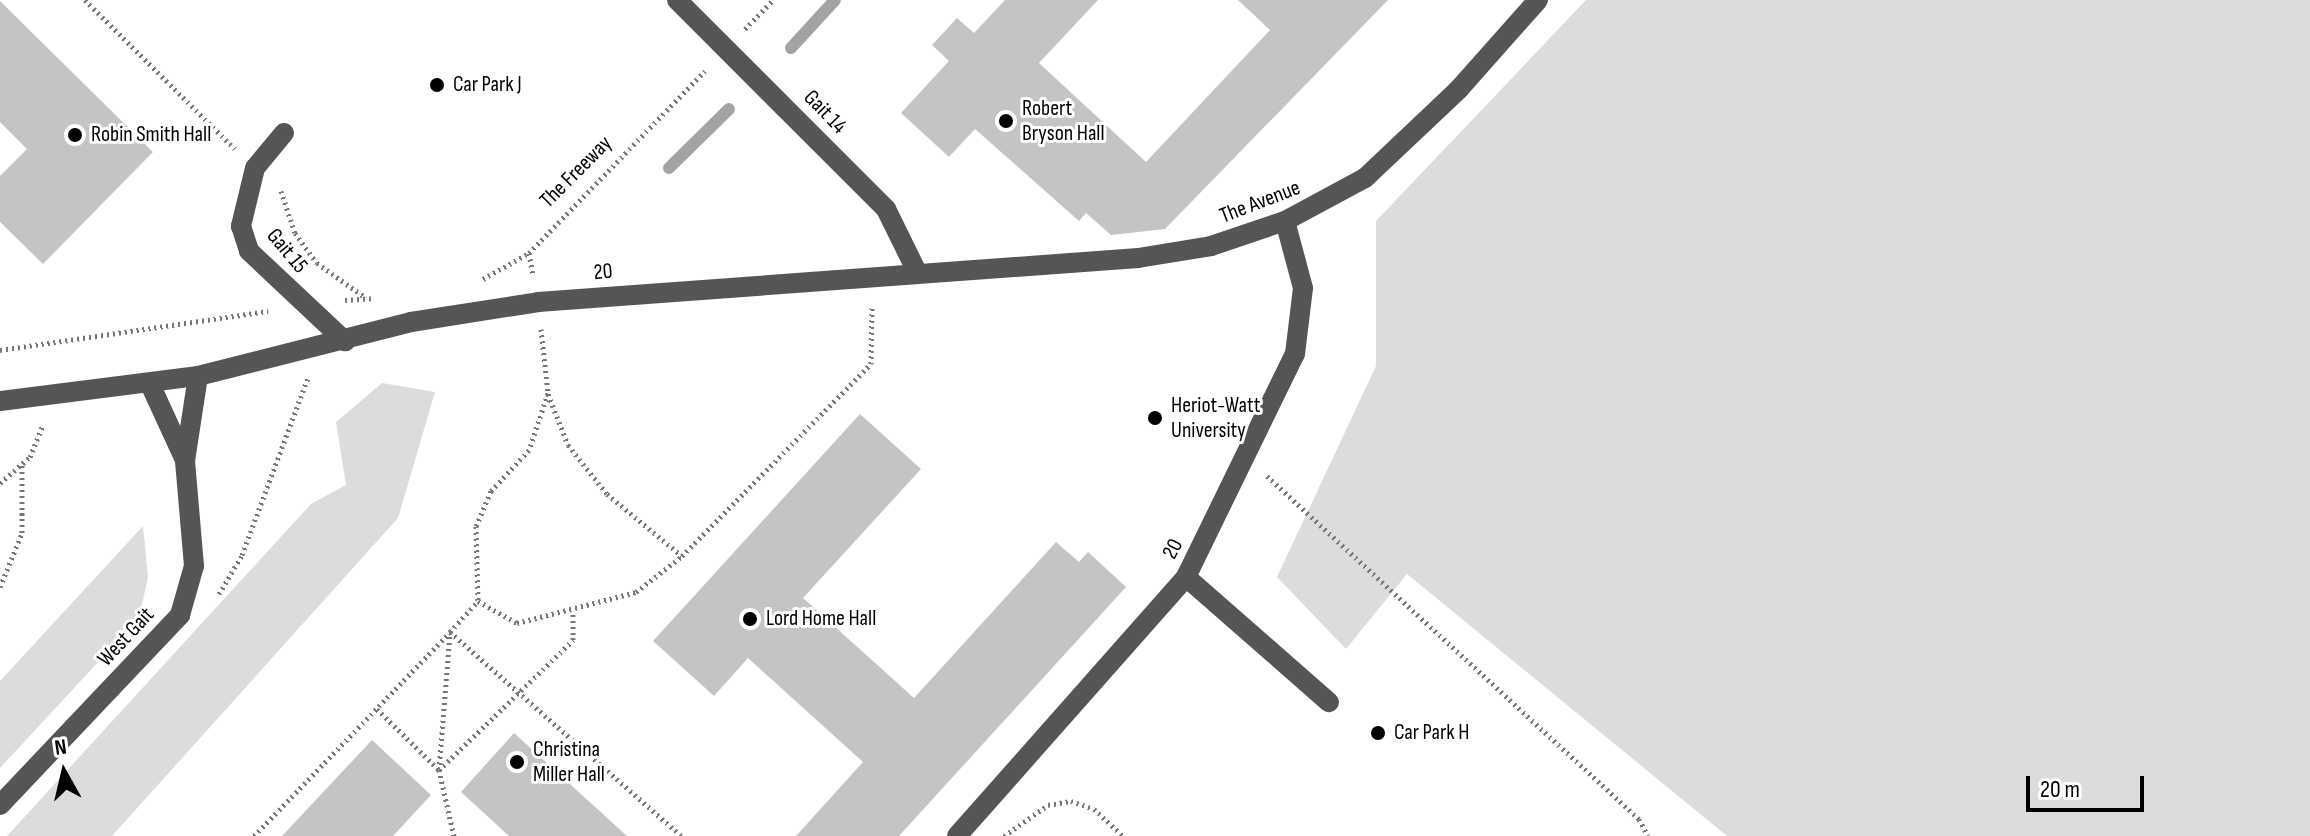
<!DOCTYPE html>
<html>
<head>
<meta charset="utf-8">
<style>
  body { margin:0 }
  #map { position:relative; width:2310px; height:836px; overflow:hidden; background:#fff; font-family:"Sofia Sans Condensed",sans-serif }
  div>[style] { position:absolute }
  .green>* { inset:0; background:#dcdcdc }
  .stream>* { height:12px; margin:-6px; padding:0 6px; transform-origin:6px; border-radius:6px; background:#a3a3a3 }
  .building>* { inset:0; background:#c4c4c4 }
  .path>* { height:5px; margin-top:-2.5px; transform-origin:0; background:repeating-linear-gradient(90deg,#777 0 2px,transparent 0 6px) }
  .minor>* { height:20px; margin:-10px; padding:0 10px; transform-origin:10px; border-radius:10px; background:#555 }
  .dots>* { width:22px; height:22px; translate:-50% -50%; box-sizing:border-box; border:4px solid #fff; border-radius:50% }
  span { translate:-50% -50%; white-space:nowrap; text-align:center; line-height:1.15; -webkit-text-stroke:6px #fff; paint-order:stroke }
  .poi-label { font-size:22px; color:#000 }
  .left { translate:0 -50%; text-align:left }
  .street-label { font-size:22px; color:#000 }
  .north { position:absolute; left:24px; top:732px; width:80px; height:80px; -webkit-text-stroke:6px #fff; paint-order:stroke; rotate:352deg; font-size:22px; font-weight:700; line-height:32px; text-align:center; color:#000 }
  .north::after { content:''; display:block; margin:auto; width:28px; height:36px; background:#000; clip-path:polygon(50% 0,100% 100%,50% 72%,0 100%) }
  .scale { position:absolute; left:2026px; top:776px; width:118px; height:36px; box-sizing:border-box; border:4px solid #000; border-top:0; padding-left:10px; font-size:24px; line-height:28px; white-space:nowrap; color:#000; -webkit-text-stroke:6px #fff; paint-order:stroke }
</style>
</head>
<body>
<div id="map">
  <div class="green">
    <div style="clip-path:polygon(1586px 0,2310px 0,2310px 836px,1727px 836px,1407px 574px,1346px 649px,1277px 577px,1376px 366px,1376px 221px)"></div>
    <div style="clip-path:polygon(382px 383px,435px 392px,398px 518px,112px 836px,7px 836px,311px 504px,346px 485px,336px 422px)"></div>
    <div style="clip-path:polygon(143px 526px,148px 577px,139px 618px,0 768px,0 681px)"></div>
  </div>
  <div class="stream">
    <div style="left:791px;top:48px;width:65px;rotate:-47.5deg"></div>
    <div style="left:669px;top:168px;width:84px;rotate:-44.5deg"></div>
  </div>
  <div class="building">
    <div style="clip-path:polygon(1005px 0,1098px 0,1039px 63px,1146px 162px,1270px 30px,1238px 0,1388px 0,1165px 229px,1111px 235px,1086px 213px,1079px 221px,975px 129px,949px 157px,901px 113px,949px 61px,932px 45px,957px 18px,974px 33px)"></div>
    <div style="clip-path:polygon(0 1px,153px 152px,43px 264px,0 222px,0 176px,27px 149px,0 122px)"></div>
    <div style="clip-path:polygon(860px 414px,921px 469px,803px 598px,914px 698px,1056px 542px,1079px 562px,1088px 552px,1126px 587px,899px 836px,796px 836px,863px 762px,748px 658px,714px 696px,653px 641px)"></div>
    <div style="clip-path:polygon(514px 733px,627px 836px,509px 836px,461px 792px)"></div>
    <div style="clip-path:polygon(372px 740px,431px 795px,393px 836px,282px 836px)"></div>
  </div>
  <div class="path">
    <div style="left:85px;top:0;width:211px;rotate:44.8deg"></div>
    <div style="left:745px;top:29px;width:40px;rotate:-46deg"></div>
    <div style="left:281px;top:191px;width:44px;rotate:71.6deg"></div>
    <div style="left:295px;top:233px;width:37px;rotate:54deg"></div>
    <div style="left:317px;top:263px;width:60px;rotate:35.5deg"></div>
    <div style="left:529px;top:253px;width:23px;rotate:80deg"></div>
    <div style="left:483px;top:279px;width:53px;rotate:-29.5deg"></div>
    <div style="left:529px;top:253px;width:253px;rotate:-46deg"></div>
    <div style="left:345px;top:300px;width:26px;rotate:-4deg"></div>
    <div style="left:541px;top:329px;width:64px;rotate:83.8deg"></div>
    <div style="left:548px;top:393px;width:60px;rotate:108.4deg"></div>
    <div style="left:529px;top:450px;width:56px;rotate:132.8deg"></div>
    <div style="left:491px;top:491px;width:38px;rotate:113deg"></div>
    <div style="left:476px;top:526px;width:75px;rotate:88.5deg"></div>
    <div style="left:478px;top:601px;width:45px;rotate:29.4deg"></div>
    <div style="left:517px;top:623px;width:123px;rotate:-14.6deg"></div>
    <div style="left:636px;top:592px;width:58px;rotate:-38deg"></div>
    <div style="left:682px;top:556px;width:269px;rotate:-45.5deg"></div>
    <div style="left:871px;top:364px;width:56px;rotate:-89deg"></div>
    <div style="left:0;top:350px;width:271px;rotate:-8.3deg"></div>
    <div style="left:548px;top:394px;width:55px;rotate:68.6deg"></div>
    <div style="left:568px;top:445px;width:63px;rotate:51.5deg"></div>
    <div style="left:607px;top:494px;width:97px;rotate:39.6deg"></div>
    <div style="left:1267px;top:476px;width:506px;rotate:42.68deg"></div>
    <div style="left:1639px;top:819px;width:19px;rotate:62deg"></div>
    <div style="left:0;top:483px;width:40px;rotate:-41deg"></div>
    <div style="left:30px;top:457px;width:35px;rotate:-68deg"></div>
    <div style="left:0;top:587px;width:58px;rotate:-67.8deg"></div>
    <div style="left:22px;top:533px;width:69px;rotate:-90deg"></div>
    <div style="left:219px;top:594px;width:45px;rotate:-59.5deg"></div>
    <div style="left:242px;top:555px;width:189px;rotate:-69.6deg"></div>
    <div style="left:377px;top:709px;width:87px;rotate:44.5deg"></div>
    <div style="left:439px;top:770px;width:187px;rotate:-44.1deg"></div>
    <div style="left:573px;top:640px;width:27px;rotate:-90deg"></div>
    <div style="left:254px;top:836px;width:283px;rotate:-46.1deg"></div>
    <div style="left:450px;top:632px;width:308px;rotate:41.4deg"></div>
    <div style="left:454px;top:836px;width:68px;rotate:-102.8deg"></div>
    <div style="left:439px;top:770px;width:138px;rotate:-85.4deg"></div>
    <div style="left:450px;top:632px;width:42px;rotate:-47.9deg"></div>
    <div style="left:1004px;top:836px;width:54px;rotate:-35.2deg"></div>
    <div style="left:1048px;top:805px;width:23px;rotate:-10deg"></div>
    <div style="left:1071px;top:801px;width:24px;rotate:19deg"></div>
    <div style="left:1094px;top:809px;width:40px;rotate:43deg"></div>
  </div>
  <div class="minor">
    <div style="left:677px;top:0;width:296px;rotate:45deg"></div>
    <div style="left:886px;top:209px;width:72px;rotate:63.8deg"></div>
    <div style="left:284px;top:133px;width:45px;rotate:129.6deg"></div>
    <div style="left:255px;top:168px;width:60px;rotate:103.6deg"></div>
    <div style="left:241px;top:226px;width:26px;rotate:72deg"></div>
    <div style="left:249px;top:251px;width:132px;rotate:43.2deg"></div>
    <div style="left:150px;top:384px;width:84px;rotate:65.3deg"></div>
    <div style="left:0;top:401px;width:200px;rotate:-7.2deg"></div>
    <div style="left:198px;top:376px;width:220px;rotate:-14.2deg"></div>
    <div style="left:411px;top:322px;width:129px;rotate:-8.9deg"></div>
    <div style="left:538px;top:302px;width:602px;rotate:-4.19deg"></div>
    <div style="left:1138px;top:258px;width:74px;rotate:-9.3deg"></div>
    <div style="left:1211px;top:246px;width:78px;rotate:-18.7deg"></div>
    <div style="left:1285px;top:221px;width:91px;rotate:-28.3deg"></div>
    <div style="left:1365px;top:178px;width:129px;rotate:-43.4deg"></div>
    <div style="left:1459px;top:89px;width:119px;rotate:-48.4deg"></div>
    <div style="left:1186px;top:577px;width:190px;rotate:41.2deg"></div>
    <div style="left:0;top:805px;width:262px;rotate:-46.5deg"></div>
    <div style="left:180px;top:615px;width:51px;rotate:-74.1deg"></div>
    <div style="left:194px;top:566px;width:105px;rotate:-94.9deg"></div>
    <div style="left:185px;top:461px;width:86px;rotate:-81.3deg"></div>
    <div style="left:957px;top:836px;width:346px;rotate:-48.5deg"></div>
    <div style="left:1186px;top:577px;width:248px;rotate:-64deg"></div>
    <div style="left:1295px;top:354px;width:66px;rotate:-83.1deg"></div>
    <div style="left:1303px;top:288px;width:69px;rotate:-105deg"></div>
  </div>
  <div class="dots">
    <div style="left:437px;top:85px;background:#000"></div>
    <div style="left:1006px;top:121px;background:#000"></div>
    <div style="left:75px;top:135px;background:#000"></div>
    <div style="left:1155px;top:418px;background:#000"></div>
    <div style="left:750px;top:619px;background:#000"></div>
    <div style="left:1378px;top:733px;background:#000"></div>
    <div style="left:517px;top:762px;background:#000"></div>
  </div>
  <div class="poi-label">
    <span class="left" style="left:453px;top:85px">Car Park J</span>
    <span class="left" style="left:1022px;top:121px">Robert<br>Bryson Hall</span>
    <span class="left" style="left:91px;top:135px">Robin Smith Hall</span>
    <span class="left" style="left:1171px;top:418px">Heriot-Watt<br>University</span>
    <span class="left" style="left:766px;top:619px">Lord Home Hall</span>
    <span class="left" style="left:1394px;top:733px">Car Park H</span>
    <span class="left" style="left:533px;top:762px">Christina<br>Miller Hall</span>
  </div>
  <div class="street-label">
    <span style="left:825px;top:112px;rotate:46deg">Gait 14</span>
    <span style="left:576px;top:172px;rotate:-45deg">The Freeway</span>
    <span style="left:1260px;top:202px;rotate:-21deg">The Avenue</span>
    <span style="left:287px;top:251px;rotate:50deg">Gait 15</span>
    <span style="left:603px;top:272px;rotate:-5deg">20</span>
    <span style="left:1173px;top:549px;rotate:-63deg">20</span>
    <span style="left:126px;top:637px;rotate:-47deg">West Gait</span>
  </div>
  <div class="north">N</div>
  <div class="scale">20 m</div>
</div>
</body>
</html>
